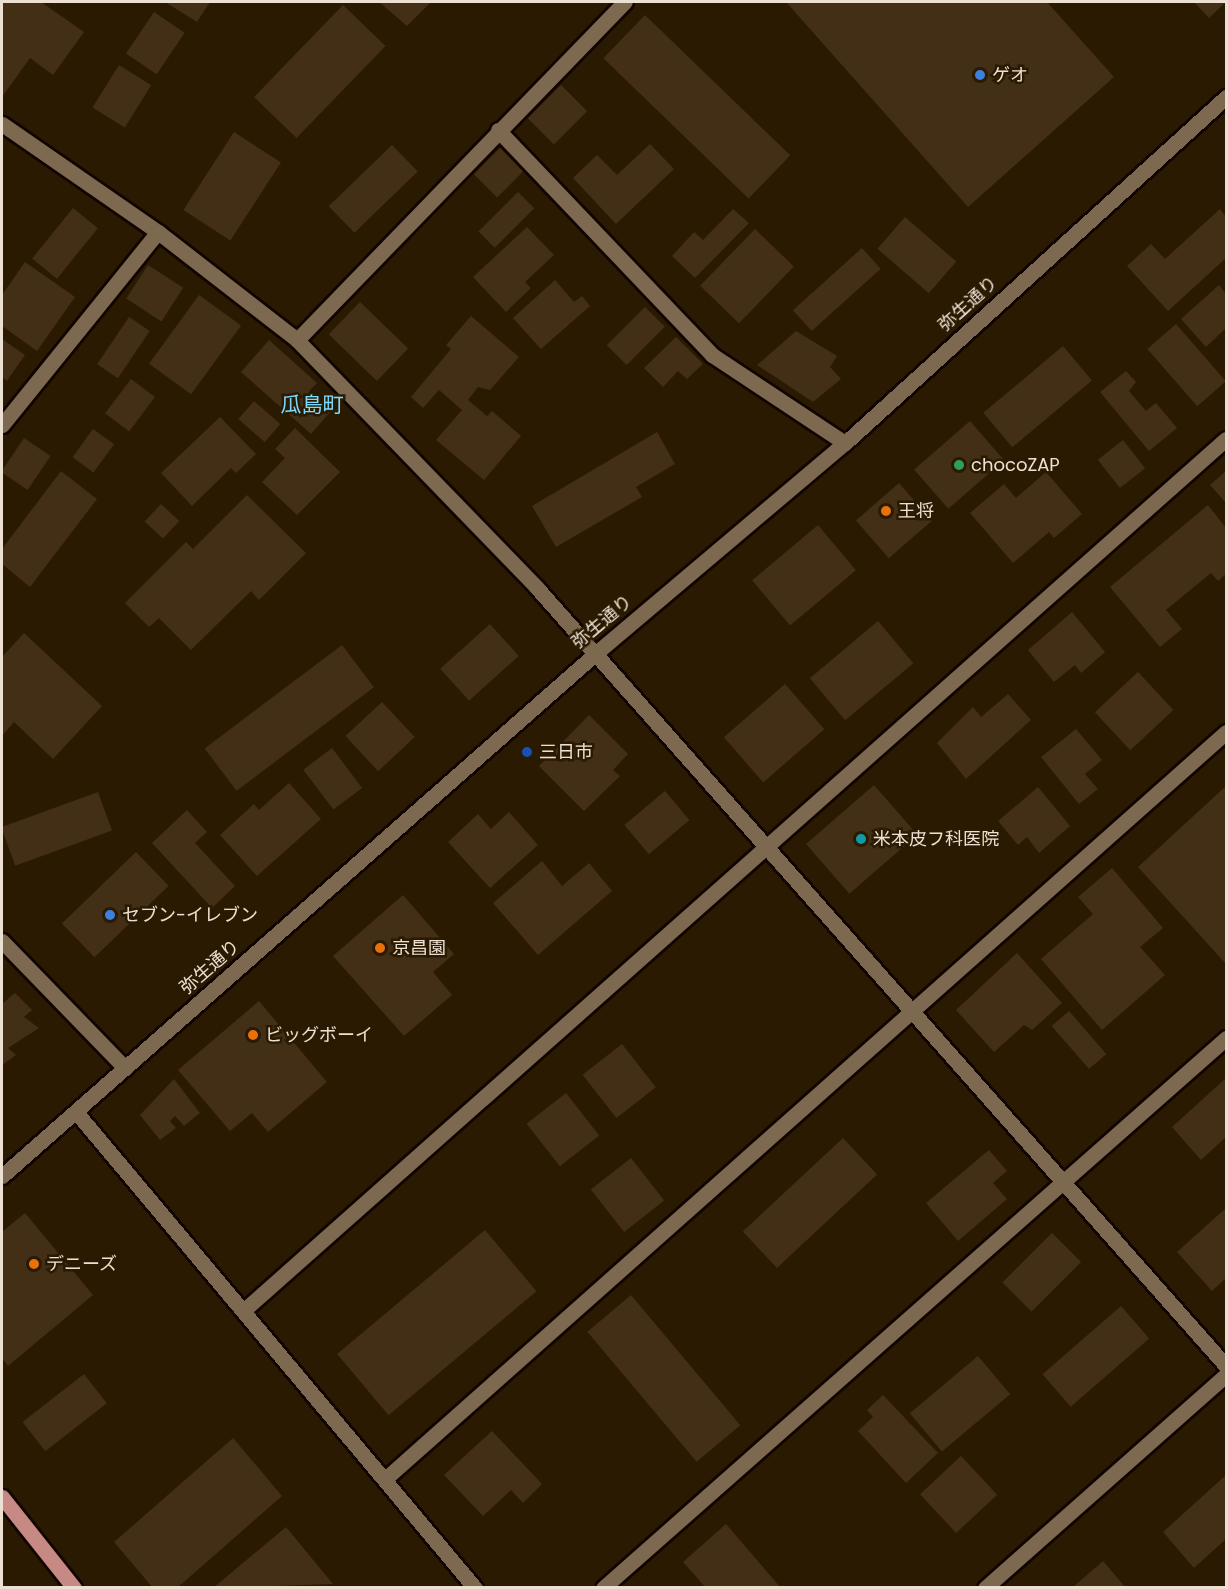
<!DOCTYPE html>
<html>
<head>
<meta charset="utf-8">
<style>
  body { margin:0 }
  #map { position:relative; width:1228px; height:1589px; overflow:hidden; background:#2a1a02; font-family:Poppins,"Noto Sans JP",sans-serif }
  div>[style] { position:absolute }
  .building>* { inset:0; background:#432f15; transform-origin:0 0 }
  .roads { filter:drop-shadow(2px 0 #120400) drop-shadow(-2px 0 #120400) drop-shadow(0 2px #120400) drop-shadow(0 -2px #120400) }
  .minor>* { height:15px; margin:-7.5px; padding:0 7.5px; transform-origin:7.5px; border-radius:7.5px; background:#7c694f }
  .major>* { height:15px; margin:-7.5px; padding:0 7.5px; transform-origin:7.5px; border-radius:7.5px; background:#c68983 }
  .dots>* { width:16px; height:16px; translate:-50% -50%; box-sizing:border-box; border:3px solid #2a1a02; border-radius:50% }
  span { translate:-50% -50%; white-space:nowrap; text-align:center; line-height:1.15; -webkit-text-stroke:5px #2a1a02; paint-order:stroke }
  .poi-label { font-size:18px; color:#ece0d2 }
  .left { translate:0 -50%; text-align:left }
  .street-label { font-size:18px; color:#ece0d2 }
  .quarter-label { font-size:21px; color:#7cdafb }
  .frame { position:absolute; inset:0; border:3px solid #ece0d2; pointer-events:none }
</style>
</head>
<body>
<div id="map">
  <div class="building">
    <div style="clip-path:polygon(2px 2px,41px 2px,84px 32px,53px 75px,30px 58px,2px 97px)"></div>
    <div style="clip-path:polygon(165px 2px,210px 2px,197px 22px)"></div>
    <div style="clip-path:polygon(379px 2px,431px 2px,407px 26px)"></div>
    <div style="clip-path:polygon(786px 2px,1047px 2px,1114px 77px,968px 207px)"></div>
    <div style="clip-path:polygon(1194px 2px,1226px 2px,1209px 18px)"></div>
    <div style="left:343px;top:5px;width:59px;height:128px;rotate:44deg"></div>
    <div style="left:154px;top:12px;width:37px;height:50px;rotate:34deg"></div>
    <div style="left:645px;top:15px;width:202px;height:60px;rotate:44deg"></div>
    <div style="left:119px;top:65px;width:38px;height:50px;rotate:32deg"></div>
    <div style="left:561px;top:85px;width:37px;height:47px;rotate:45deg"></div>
    <div style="left:234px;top:132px;width:56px;height:93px;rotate:33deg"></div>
    <div style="clip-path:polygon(650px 144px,674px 169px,616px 224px,573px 178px,597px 155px,617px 175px)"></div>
    <div style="left:392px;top:145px;width:37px;height:88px;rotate:46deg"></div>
    <div style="left:500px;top:148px;width:33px;height:37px;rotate:45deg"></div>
    <div style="left:518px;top:192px;width:23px;height:56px;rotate:45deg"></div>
    <div style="left:73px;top:208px;width:32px;height:65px;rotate:39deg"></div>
    <div style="clip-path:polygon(733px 209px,749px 223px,695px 278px,672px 256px,694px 232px,703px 240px)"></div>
    <div style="clip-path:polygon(1220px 209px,1226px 217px,1226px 258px,1168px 311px,1127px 266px,1151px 244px,1165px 259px)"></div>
    <div style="left:905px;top:217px;width:68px;height:42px;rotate:41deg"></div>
    <div style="clip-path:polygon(527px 227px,554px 255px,525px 282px,531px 288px,506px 312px,473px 277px)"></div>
    <div style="left:755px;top:229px;width:54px;height:79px;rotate:44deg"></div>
    <div style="left:862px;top:248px;width:28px;height:93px;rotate:48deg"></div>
    <div style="clip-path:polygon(25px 262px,75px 297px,37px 351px,2px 326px,2px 295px)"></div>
    <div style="left:148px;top:265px;width:42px;height:40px;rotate:33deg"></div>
    <div style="clip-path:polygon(555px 280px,574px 302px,582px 296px,590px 306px,541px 349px,513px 318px)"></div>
    <div style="clip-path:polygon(1219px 285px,1226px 294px,1226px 328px,1206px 347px,1181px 319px)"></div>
    <div style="left:199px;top:295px;width:52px;height:85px;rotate:36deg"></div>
    <div style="left:360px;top:302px;width:67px;height:45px;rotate:44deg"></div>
    <div style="left:645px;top:307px;width:28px;height:54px;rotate:45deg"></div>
    <div style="clip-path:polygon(471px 316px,519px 357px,490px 390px,478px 387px,468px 400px,487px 416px,492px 411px,521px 436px,484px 480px,436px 440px,462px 410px,439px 390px,423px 408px,411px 397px,451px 349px,446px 345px)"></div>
    <div style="left:129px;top:317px;width:25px;height:57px;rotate:34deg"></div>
    <div style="left:1176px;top:324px;width:76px;height:38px;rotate:49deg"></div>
    <div style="clip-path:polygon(796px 331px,837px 356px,830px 367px,841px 379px,813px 402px,757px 365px)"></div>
    <div style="clip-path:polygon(676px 337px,703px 364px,687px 379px,678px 371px,663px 387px,644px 368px)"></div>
    <div style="clip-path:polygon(2px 339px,25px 355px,7px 381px,2px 377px)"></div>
    <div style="clip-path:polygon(269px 340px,317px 383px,309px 391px,331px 411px,311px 434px,241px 372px)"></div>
    <div style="left:1063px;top:346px;width:45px;height:104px;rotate:50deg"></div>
    <div style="clip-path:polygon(1126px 371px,1136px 382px,1129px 391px,1146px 411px,1156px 403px,1177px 428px,1149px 451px,1100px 392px)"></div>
    <div style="left:131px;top:379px;width:30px;height:43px;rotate:37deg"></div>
    <div style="left:254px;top:401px;width:35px;height:24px;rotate:41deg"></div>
    <div style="clip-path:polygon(220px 417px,256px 454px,236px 473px,231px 468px,192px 506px,161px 473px)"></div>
    <div style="left:970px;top:421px;width:52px;height:74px;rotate:49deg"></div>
    <div style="clip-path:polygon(295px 428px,340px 472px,297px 515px,262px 482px,285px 458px,275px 449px)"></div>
    <div style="left:93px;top:429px;width:26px;height:35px;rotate:36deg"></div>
    <div style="clip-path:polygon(657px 432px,675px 464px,636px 487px,642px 497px,556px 547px,532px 506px)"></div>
    <div style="left:24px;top:438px;width:32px;height:41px;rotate:34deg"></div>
    <div style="left:1123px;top:440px;width:36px;height:32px;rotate:52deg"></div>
    <div style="clip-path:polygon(61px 471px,97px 499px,30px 587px,2px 564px,2px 549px)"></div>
    <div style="clip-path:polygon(1226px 471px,1226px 503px,1210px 485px)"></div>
    <div style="clip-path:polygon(1046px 472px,1082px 514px,1054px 538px,1049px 532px,1013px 563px,970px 513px,1004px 484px,1016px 498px)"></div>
    <div style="left:899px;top:483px;width:50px;height:57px;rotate:49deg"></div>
    <div style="clip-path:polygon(247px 495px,306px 553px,259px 600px,251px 591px,191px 650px,159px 618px,149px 627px,125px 603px,186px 542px,193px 549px)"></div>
    <div style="left:161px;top:504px;width:25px;height:24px;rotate:43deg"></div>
    <div style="clip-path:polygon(1208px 505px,1226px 528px,1226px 574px,1218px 581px,1211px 573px,1166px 610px,1182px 629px,1160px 647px,1110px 587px)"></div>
    <div style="left:818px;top:525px;width:59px;height:86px;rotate:50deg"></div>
    <div style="clip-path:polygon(1072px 612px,1105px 652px,1081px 673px,1075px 665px,1054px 682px,1028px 650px)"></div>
    <div style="left:878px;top:621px;width:55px;height:89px;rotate:50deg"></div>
    <div style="left:490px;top:624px;width:43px;height:67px;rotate:48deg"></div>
    <div style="clip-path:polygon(24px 633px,102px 706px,53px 759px,14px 722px,2px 736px,2px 657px)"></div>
    <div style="left:342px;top:645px;width:53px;height:172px;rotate:53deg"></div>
    <div style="left:1138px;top:672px;width:52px;height:59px;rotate:47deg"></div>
    <div style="left:785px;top:684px;width:60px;height:81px;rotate:49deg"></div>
    <div style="clip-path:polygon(1008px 694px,1031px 720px,966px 779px,937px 743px,973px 707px,981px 717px)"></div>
    <div style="left:382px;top:702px;width:48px;height:50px;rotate:47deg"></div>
    <div style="clip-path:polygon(589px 715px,628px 754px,613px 770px,620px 776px,584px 811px,539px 766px)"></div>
    <div style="clip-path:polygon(1076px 729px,1102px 760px,1085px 774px,1098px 789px,1079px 804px,1041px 757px)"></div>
    <div style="left:332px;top:748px;width:50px;height:36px;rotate:53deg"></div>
    <div style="clip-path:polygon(289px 783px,321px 819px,257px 876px,220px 835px,254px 804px,259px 810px)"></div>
    <div style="left:874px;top:785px;width:66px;height:90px;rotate:49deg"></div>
    <div style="clip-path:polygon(1226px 786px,1226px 964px,1138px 867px)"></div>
    <div style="clip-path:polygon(1038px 787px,1070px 826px,1039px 853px,1027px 837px,1018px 845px,998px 821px)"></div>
    <div style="left:665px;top:791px;width:38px;height:53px;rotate:50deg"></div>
    <div style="left:98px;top:792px;width:41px;height:103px;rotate:70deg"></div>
    <div style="clip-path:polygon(187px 810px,207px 832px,195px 843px,235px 886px,212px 908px,152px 843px)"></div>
    <div style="clip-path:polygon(509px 812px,538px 845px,490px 888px,448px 842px,478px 814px,491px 829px)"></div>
    <div style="left:136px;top:852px;width:47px;height:103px;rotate:46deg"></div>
    <div style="clip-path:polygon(542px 861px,562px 886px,589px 863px,612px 891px,538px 955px,493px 903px)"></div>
    <div style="clip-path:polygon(1112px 868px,1163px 928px,1140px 947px,1165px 975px,1102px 1030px,1041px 959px,1093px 914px,1078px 897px)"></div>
    <div style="clip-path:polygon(403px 895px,454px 954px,433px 972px,452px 995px,404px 1036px,333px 956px)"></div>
    <div style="clip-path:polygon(1017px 953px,1062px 1003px,1032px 1030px,1024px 1025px,994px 1052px,956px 1010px)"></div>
    <div style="clip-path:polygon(15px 993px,32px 1010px,24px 1017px,39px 1028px,8px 1048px,16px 1055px,2px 1065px,2px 1004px)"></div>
    <div style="clip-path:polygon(259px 1001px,327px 1082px,268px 1132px,252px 1113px,230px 1131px,178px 1070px)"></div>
    <div style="left:1069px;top:1011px;width:57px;height:23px;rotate:49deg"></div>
    <div style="left:622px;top:1044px;width:55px;height:50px;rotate:52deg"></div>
    <div style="clip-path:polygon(1226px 1078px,1226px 1137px,1201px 1160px,1172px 1127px)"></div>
    <div style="clip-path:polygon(174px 1079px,200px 1113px,184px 1126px,175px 1116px,170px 1121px,176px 1128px,160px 1140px,140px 1115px)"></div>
    <div style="left:566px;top:1093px;width:54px;height:50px;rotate:52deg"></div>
    <div style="left:843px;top:1138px;width:50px;height:137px;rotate:47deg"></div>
    <div style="clip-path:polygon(989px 1150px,1007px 1171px,993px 1183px,1007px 1199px,958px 1241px,926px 1203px)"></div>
    <div style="left:631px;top:1158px;width:54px;height:51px;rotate:52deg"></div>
    <div style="clip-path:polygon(1226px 1208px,1226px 1278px,1212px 1291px,1177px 1252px)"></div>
    <div style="clip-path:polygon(25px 1213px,93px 1295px,8px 1366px,2px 1358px,2px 1232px)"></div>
    <div style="left:485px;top:1230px;width:80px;height:193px;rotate:50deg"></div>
    <div style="left:1052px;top:1233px;width:41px;height:70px;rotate:45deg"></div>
    <div style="left:631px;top:1295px;width:170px;height:57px;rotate:50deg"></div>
    <div style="left:1121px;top:1306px;width:43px;height:104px;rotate:49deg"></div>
    <div style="left:978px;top:1356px;width:50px;height:89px;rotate:50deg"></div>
    <div style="left:84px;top:1374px;width:37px;height:78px;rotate:52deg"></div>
    <div style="clip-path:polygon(883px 1395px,938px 1453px,906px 1483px,858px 1431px,873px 1417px,867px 1410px)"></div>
    <div style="clip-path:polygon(492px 1431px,542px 1484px,523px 1503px,511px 1490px,483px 1516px,444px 1475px)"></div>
    <div style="clip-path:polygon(233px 1438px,282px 1496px,177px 1588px,153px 1588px,114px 1542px)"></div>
    <div style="left:961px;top:1456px;width:53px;height:56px;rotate:47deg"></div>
    <div style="clip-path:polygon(1226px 1475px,1226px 1539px,1194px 1568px,1163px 1532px)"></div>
    <div style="clip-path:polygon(726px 1524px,781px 1588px,706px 1588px,683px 1562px)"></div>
    <div style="clip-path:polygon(286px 1527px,333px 1584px,213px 1588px)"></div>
    <div style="clip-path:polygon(1103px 1561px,1126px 1588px,1072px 1588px)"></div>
  </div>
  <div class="roads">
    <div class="minor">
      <div style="left:2px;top:124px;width:190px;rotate:34.7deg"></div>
      <div style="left:158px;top:232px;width:176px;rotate:37.8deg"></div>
      <div style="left:297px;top:340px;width:345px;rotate:45.9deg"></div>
      <div style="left:537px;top:588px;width:1039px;rotate:48.47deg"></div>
      <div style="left:498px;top:130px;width:311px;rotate:46.4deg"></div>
      <div style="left:712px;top:355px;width:159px;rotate:33.5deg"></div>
      <div style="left:297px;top:340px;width:471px;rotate:-45.9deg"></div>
      <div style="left:2px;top:425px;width:248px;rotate:-51.1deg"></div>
      <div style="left:2px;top:941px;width:177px;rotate:45.9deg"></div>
      <div style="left:76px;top:1112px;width:621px;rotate:50.03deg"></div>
      <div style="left:2px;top:1176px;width:790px;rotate:-41.36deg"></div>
      <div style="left:595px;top:654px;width:327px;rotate:-40.2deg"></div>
      <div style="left:845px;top:443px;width:515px;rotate:-42.24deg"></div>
      <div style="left:243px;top:1311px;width:1314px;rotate:-41.58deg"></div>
      <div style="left:385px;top:1479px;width:1125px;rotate:-41.61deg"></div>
      <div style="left:603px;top:1588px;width:831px;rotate:-41.44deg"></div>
      <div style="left:985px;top:1588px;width:322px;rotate:-41.5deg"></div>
    </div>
    <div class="major">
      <div style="left:2px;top:1497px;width:116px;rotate:51.6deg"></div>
    </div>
  </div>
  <div class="dots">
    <div style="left:980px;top:75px;background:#3f7fe0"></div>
    <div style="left:959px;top:465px;background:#2e9e5b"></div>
    <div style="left:886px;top:511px;background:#e8710a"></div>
    <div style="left:527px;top:752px;background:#1a4fb4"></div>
    <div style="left:861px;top:839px;background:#0f9aa8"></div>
    <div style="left:110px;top:915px;background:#3f7fe0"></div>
    <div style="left:380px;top:948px;background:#e8710a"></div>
    <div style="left:253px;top:1035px;background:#e8710a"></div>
    <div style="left:34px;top:1264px;background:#e8710a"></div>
  </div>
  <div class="poi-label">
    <span class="left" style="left:992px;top:75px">ゲオ</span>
    <span class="left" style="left:971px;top:465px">chocoZAP</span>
    <span class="left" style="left:898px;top:511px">王将</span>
    <span class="left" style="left:539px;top:752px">三日市</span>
    <span class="left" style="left:873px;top:839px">米本皮フ科医院</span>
    <span class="left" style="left:122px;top:915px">セブン-イレブン</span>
    <span class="left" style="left:392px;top:948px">京昌園</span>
    <span class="left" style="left:265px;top:1035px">ビッグボーイ</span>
    <span class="left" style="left:46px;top:1264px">デニーズ</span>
  </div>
  <div class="street-label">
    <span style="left:968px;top:304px;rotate:-42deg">弥生通り</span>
    <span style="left:602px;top:622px;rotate:-40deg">弥生通り</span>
    <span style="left:210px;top:967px;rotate:-41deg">弥生通り</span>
  </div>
  <div class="quarter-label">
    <span style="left:312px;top:405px">瓜島町</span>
  </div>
  <div class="frame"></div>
</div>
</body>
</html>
